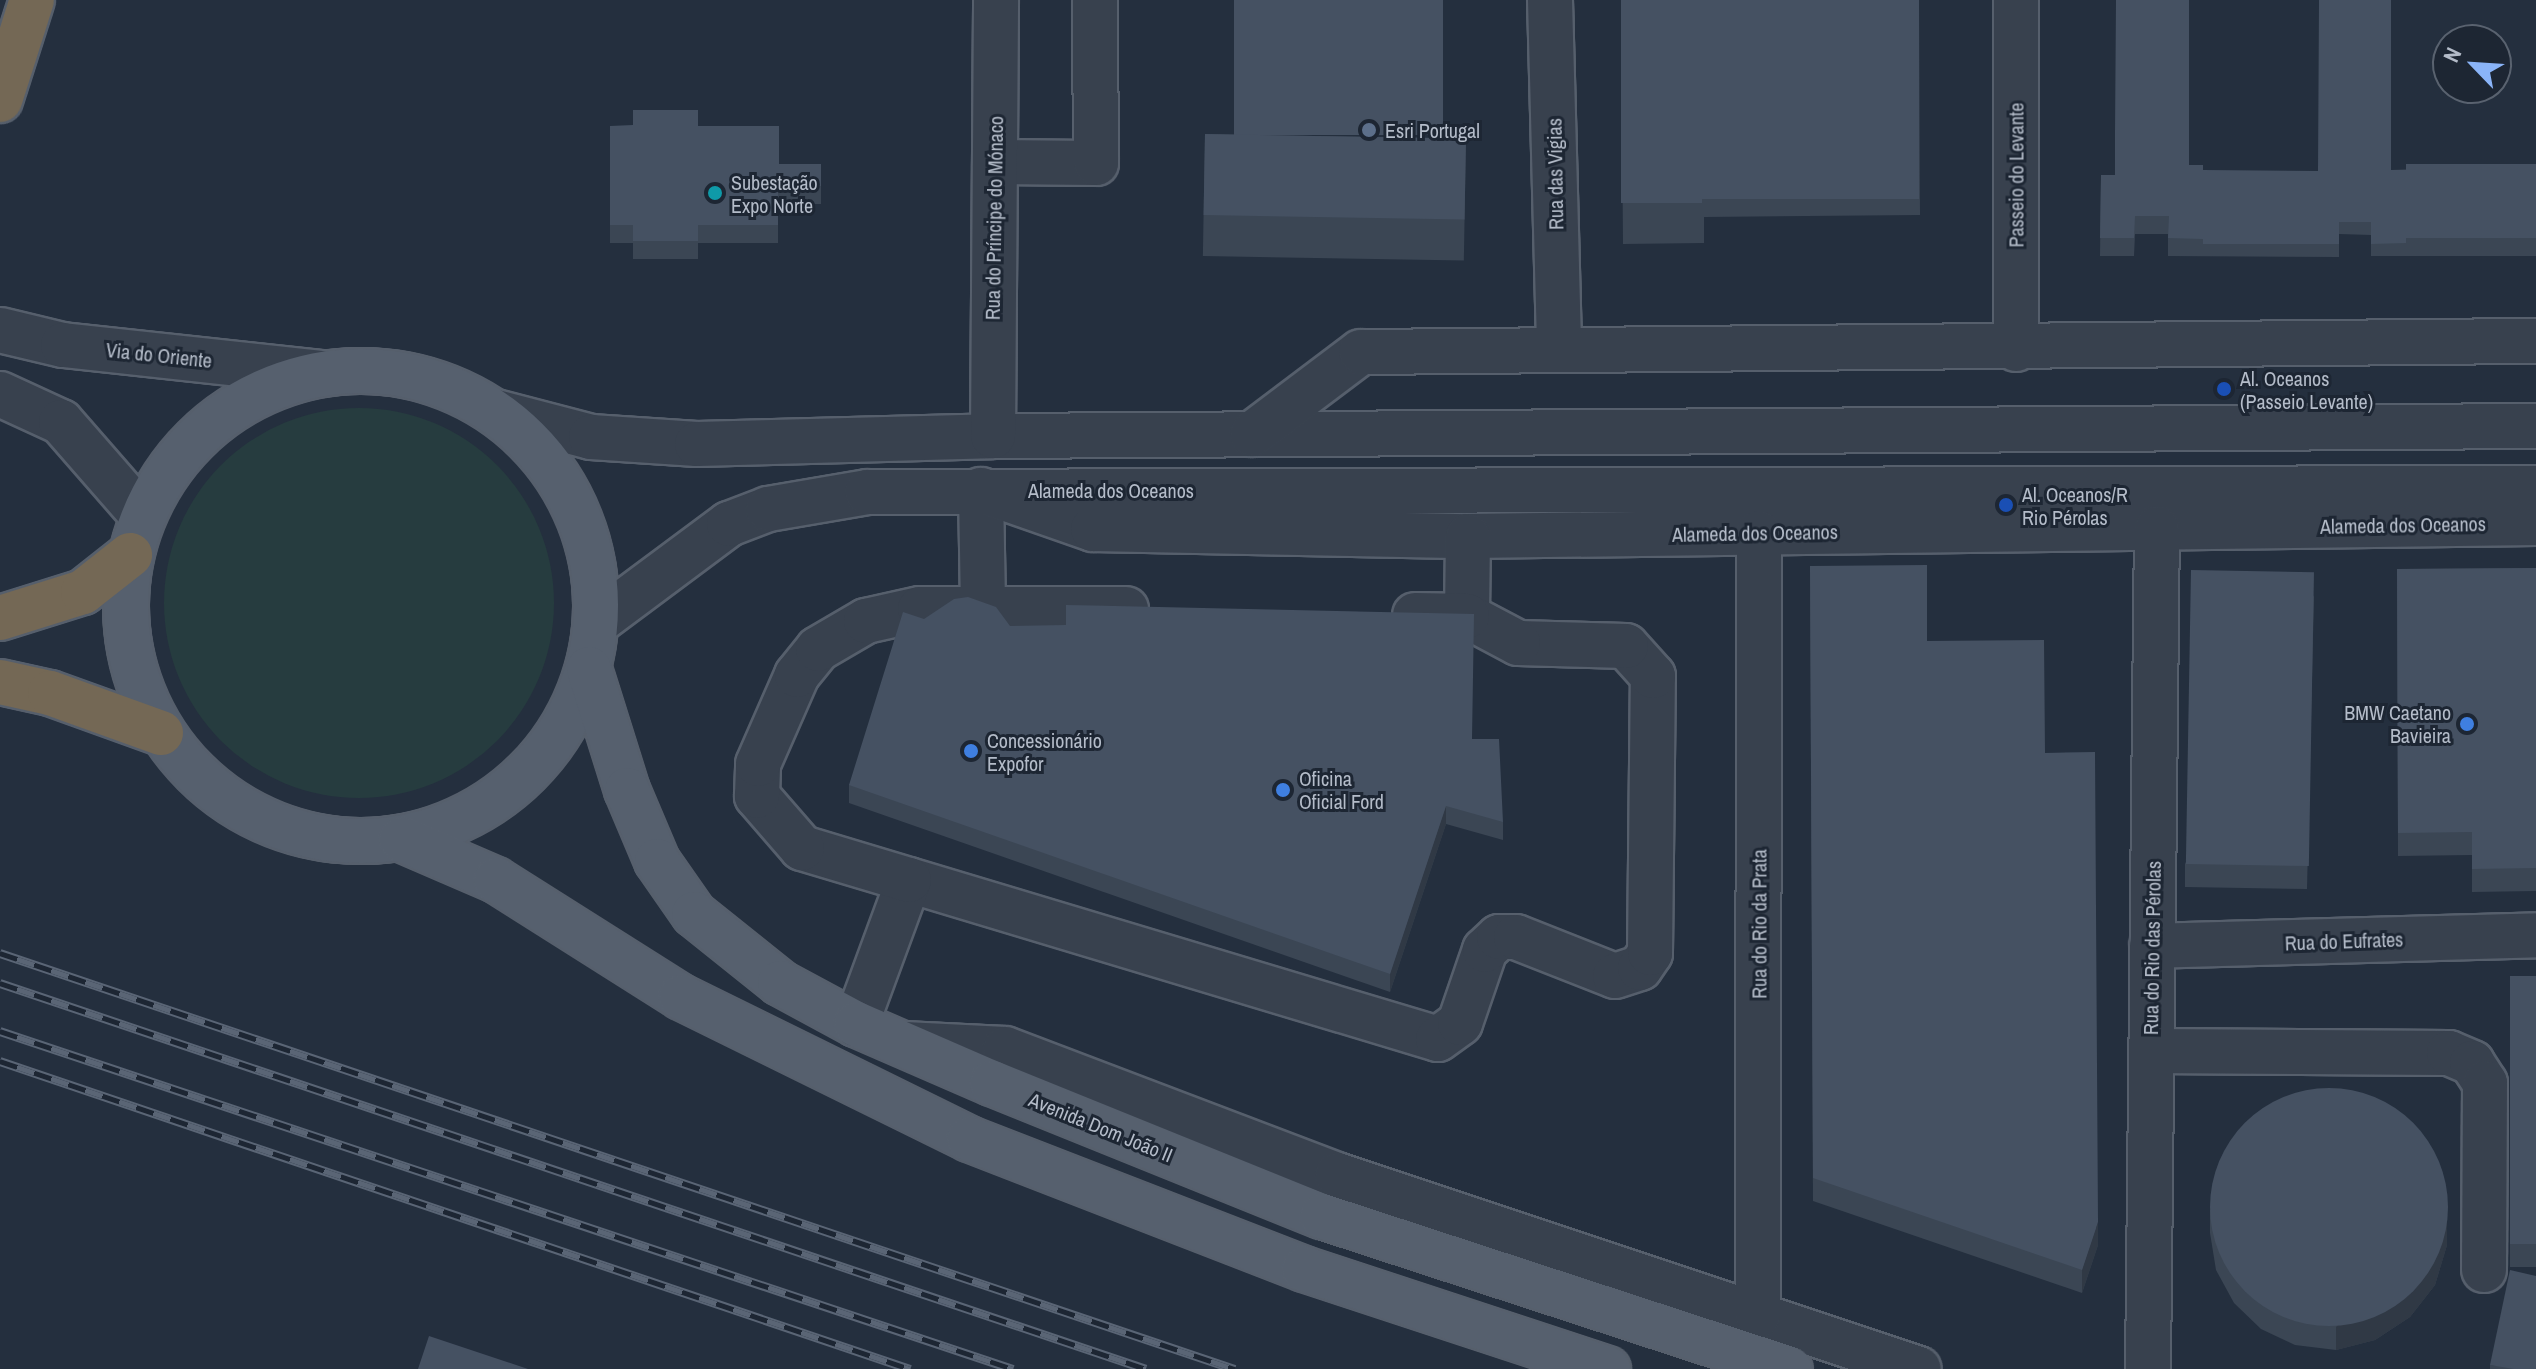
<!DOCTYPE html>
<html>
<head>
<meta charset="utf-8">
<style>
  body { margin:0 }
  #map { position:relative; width:2536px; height:1369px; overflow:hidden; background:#242f3e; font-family:"Archivo Narrow",sans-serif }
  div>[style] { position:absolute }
  .green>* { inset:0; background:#263c3f }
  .round { border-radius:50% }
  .roads { filter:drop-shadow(2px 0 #565f6c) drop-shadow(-2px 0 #565f6c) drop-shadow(0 2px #565f6c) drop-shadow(0 -2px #565f6c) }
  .minor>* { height:44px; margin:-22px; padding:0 22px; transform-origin:22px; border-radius:22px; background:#38414e }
  .major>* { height:44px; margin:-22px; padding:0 22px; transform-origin:22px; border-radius:22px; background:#56606e }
  .major>.ring { margin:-22px; padding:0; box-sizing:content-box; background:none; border:44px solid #56606e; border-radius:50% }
  .highway>* { height:44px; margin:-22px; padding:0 22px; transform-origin:22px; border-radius:22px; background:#746855 }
  .rail>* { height:9px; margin-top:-4.5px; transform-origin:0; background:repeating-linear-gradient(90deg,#1d2633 0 18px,#5a6575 0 36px); box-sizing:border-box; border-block:2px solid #5a6575 }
  .wall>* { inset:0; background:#3b4654; transform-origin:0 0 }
  .shaded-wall>* { inset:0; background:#303945 }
  .building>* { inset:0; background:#455162; transform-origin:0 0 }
  .dots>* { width:22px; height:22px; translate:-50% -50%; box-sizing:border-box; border:4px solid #1d2633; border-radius:50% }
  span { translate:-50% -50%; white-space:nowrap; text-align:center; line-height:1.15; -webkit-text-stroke:6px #1d2633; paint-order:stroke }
  .poi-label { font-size:20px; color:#b4bcc9 }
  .left { translate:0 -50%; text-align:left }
  .right { translate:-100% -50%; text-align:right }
  .street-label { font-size:20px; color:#b4bcc9 }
  .north { position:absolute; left:2432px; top:24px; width:80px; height:80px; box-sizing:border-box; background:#1d2633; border:2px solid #59626f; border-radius:50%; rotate:295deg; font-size:22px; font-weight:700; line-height:32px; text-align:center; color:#b4bcc9 }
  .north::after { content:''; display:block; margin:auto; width:28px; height:36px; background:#8ab4f8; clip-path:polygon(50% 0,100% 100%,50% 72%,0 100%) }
</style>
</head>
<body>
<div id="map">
  <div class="green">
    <div class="round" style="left:164px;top:408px;width:390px;height:390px"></div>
  </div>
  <div class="roads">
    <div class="minor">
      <div style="left:1550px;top:0;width:348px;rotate:88.5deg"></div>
      <div style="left:2016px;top:0;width:349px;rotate:90deg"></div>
      <div style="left:995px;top:162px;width:101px;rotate:0.6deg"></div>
      <div style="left:1096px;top:163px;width:163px;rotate:-90.4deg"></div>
      <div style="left:0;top:330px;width:65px;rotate:13.4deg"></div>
      <div style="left:63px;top:345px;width:259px;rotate:6.2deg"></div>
      <div style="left:0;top:394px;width:67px;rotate:24.7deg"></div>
      <div style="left:61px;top:422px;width:125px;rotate:48.9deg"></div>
      <div style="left:496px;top:412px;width:98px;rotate:14.7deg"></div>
      <div style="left:591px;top:437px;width:106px;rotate:3.8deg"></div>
      <div style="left:697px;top:444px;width:296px;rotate:-1.5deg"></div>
      <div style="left:993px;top:436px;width:1543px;rotate:-0.37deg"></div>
      <div style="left:1252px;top:434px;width:136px;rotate:-37deg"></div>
      <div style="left:1361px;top:352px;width:1175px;rotate:-0.54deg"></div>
      <div style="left:993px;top:436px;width:436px;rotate:-89.6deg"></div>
      <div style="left:983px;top:606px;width:116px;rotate:-91deg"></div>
      <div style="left:981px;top:490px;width:119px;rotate:19.2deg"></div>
      <div style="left:1093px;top:529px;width:375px;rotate:1.1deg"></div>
      <div style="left:1468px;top:536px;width:1068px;rotate:-0.7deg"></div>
      <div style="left:1467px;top:616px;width:80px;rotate:-89.3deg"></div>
      <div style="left:596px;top:623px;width:166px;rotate:-36.7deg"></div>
      <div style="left:729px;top:524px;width:42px;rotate:-21deg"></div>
      <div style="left:768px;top:509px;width:100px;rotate:-9.7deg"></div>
      <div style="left:867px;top:492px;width:1669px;rotate:-0.14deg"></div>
      <div style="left:909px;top:880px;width:552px;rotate:16.73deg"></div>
      <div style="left:1438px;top:1039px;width:27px;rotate:-36deg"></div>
      <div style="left:1460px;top:1023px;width:77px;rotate:-71.1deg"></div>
      <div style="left:1485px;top:950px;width:19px;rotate:-43deg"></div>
      <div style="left:1499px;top:937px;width:17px"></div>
      <div style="left:1516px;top:937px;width:106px;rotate:21.5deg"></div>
      <div style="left:1615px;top:976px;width:26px;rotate:-18deg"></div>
      <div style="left:1640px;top:968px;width:18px;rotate:-56deg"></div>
      <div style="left:1650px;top:953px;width:277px;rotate:-89.4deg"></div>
      <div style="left:1653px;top:676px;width:40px;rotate:-132deg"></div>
      <div style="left:1626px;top:646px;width:108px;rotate:-178.4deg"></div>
      <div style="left:1518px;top:643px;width:58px;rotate:-152.1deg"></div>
      <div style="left:1467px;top:616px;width:52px;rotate:-178.9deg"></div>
      <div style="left:2152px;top:946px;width:384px;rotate:-1.6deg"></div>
      <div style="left:856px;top:1024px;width:153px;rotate:-69.8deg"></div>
      <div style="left:909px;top:880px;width:112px;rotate:-163.3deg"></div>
      <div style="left:802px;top:848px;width:69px;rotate:-130.9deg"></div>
      <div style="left:757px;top:796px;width:32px;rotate:-88deg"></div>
      <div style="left:758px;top:764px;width:97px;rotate:-66.3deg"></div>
      <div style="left:797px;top:675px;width:33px;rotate:-51deg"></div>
      <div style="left:818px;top:649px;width:56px;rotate:-30.3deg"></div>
      <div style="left:866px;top:621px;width:55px;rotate:-12.5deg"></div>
      <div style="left:920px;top:609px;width:206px"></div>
      <div style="left:904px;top:1044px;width:101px;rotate:2.8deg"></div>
      <div style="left:1005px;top:1049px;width:355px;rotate:20.8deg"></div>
      <div style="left:1337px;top:1175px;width:613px;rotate:18.43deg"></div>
      <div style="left:2151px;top:1051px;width:298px;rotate:0.4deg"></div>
      <div style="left:2449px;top:1053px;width:25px;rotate:23deg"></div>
      <div style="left:2472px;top:1063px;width:24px;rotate:57deg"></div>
      <div style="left:2485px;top:1083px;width:187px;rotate:90.3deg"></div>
      <div style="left:1758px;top:1316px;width:783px;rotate:-89.93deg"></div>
      <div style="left:2148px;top:1369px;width:841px;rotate:-89.39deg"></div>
    </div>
    <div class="major">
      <div class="ring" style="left:126px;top:371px;width:426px;height:426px"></div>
      <div style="left:589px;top:669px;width:127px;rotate:72.6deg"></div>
      <div style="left:627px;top:790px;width:77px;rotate:67.1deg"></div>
      <div style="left:657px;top:861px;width:65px;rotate:55.1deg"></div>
      <div style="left:694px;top:914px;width:110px;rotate:38.7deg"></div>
      <div style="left:780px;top:983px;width:86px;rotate:28.3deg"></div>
      <div style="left:856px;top:1024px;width:148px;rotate:23.5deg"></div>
      <div style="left:992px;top:1083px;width:356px;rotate:22deg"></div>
      <div style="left:1322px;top:1216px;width:492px;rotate:18.1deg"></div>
      <div style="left:401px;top:839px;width:103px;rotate:23.3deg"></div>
      <div style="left:496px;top:880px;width:219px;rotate:32.3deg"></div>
      <div style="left:681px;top:997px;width:321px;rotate:26.2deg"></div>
      <div style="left:969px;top:1139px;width:359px;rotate:21.2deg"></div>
      <div style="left:1304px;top:1269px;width:320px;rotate:18.2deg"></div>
    </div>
    <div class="highway">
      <div style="left:0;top:100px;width:105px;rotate:-72.3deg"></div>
      <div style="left:0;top:618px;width:87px;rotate:-17.4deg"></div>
      <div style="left:83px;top:592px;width:60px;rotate:-38.2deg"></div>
      <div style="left:0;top:682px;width:51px;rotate:12.4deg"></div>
      <div style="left:50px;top:693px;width:118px;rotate:19.8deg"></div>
    </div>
  </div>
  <div class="rail">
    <div style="left:0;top:953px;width:1303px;rotate:18.62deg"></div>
    <div style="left:0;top:983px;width:1209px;rotate:18.61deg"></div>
    <div style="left:0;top:1031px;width:1068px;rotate:18.45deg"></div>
    <div style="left:0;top:1061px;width:961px;rotate:18.7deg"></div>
  </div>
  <div class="wall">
    <div style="clip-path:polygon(1621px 0,1919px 0,1920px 215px,1704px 217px,1704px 243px,1623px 244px)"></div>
    <div style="clip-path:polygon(610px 126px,698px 126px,779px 164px,821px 164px,821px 204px,778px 204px,778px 243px,698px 243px,698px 259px,633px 259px,633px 243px,610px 243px)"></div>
    <div style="left:1205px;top:134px;width:261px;height:122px;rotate:1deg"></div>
    <div style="clip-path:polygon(2536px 164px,2536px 256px,2371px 256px,2371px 235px,2339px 234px,2339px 257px,2168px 256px,2168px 234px,2135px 234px,2134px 256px,2100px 256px,2101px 175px,2115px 175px,2189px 165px,2203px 183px,2391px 170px)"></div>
    <div style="clip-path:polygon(1810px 566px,1927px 641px,2045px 753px,2098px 1245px,2082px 1293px,1813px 1201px)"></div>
    <div style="clip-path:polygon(2536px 568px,2536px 891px,2472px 892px,2472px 855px,2398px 856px,2397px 569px)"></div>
    <div style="clip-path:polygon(2314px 595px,2307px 889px,2185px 887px,2185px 864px)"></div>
    <div style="clip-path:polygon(1010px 626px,1472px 739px,1503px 822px,1503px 840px,1446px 824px,1390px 992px,849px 803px,849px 785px)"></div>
    <div style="left:2510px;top:976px;width:26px;height:291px"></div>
    <div style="clip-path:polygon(2210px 1210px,2447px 1245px,2435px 1285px,2410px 1317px,2375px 1340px,2336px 1350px,2295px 1345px,2261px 1329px,2234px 1303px,2216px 1270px,2210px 1233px)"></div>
    <div style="clip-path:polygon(2490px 1365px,2536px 1369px,2490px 1369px)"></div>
  </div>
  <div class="shaded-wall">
    <div style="clip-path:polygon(1446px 806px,1446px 824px,1390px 992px,1390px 974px)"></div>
    <div style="clip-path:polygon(2098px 1222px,2098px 1245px,2082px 1293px,2082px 1270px)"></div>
    <div style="clip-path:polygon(2447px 1222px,2447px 1245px,2435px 1285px,2410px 1317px,2375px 1340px,2336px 1350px,2336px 1327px)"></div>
  </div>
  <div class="building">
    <div style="left:1234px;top:0;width:209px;height:135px"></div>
    <div style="left:1621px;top:0;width:81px;height:203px"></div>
    <div style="left:1702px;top:0;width:217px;height:199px"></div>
    <div style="clip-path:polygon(2116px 0,2189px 0,2189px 134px,2189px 133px,2115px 133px)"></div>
    <div style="clip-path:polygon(2319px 0,2391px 0,2391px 170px,2406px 170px,2406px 243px,2371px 244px,2371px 222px,2339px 222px,2339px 244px,2203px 244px,2203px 170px,2318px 171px)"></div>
    <div style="clip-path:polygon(633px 110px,698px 110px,698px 126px,779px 126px,779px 164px,821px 164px,821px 186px,778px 186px,778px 225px,698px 225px,698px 241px,633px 241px,633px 225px,610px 225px,610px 126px,633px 125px)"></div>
    <div style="clip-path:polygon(2115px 133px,2189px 133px,2189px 165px,2203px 165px,2203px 239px,2168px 238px,2169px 216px,2135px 216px,2134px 238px,2100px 238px,2101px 175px,2115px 175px)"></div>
    <div style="left:1205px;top:134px;width:261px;height:81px;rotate:1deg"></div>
    <div style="left:2536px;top:164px;width:74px;height:130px;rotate:90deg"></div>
    <div style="clip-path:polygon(1927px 565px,1927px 641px,2044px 640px,2045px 753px,2095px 752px,2098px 1222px,2082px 1270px,1813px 1178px,1810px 566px)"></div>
    <div style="clip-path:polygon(2536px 568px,2536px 868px,2472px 869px,2472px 832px,2398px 833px,2397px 569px)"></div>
    <div style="left:2191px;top:570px;width:123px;height:294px;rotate:1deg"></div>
    <div style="clip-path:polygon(968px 597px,996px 607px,1010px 626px,1066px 625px,1066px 605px,1474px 614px,1472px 739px,1499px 739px,1503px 822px,1446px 806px,1390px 974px,849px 785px,903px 612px,924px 619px,954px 599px)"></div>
    <div style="left:2510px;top:976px;width:26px;height:268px"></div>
    <div class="round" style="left:2210px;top:1088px;width:238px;height:238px"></div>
    <div style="clip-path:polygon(2510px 1270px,2536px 1276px,2536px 1369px,2514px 1369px,2490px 1365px)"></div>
    <div style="clip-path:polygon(429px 1336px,528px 1369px,418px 1369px)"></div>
  </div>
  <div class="dots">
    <div style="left:1369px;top:130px;background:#5c6f8a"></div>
    <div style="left:715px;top:193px;background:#0f9aa8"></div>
    <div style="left:2224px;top:389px;background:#1a4fb4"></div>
    <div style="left:2006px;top:505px;background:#1a4fb4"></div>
    <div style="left:2467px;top:724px;background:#3f7fe0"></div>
    <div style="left:971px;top:751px;background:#3f7fe0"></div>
    <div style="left:1283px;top:790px;background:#3f7fe0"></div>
  </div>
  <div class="poi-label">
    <span class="left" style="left:1385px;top:130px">Esri Portugal</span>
    <span class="left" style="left:731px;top:194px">Subestação<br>Expo Norte</span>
    <span class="left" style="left:2240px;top:390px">Al. Oceanos<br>(Passeio Levante)</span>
    <span class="left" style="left:2022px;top:506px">Al. Oceanos/R<br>Rio Pérolas</span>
    <span class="right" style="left:2451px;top:724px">BMW Caetano<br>Bavieira</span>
    <span class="left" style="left:987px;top:752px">Concessionário<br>Expofor</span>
    <span class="left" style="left:1299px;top:790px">Oficina<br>Oficial Ford</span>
  </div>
  <div class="street-label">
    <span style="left:1555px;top:174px;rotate:-91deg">Rua das Vigias</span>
    <span style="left:2016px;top:175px;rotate:-90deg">Passeio do Levante</span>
    <span style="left:994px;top:218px;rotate:-89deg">Rua do Príncipe do Mónaco</span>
    <span style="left:159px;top:355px;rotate:6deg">Via do Oriente</span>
    <span style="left:1111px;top:490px">Alameda dos Oceanos</span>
    <span style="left:2403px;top:525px;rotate:-1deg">Alameda dos Oceanos</span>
    <span style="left:1755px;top:533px;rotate:-1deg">Alameda dos Oceanos</span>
    <span style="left:1759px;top:924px;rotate:-90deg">Rua do Rio da Prata</span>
    <span style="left:2344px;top:941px;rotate:-2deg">Rua do Eufrates</span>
    <span style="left:2152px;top:948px;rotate:-89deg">Rua do Rio das Pérolas</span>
    <span style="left:1101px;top:1127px;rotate:22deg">Avenida Dom João II</span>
  </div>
  <div class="north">N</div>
</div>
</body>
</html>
